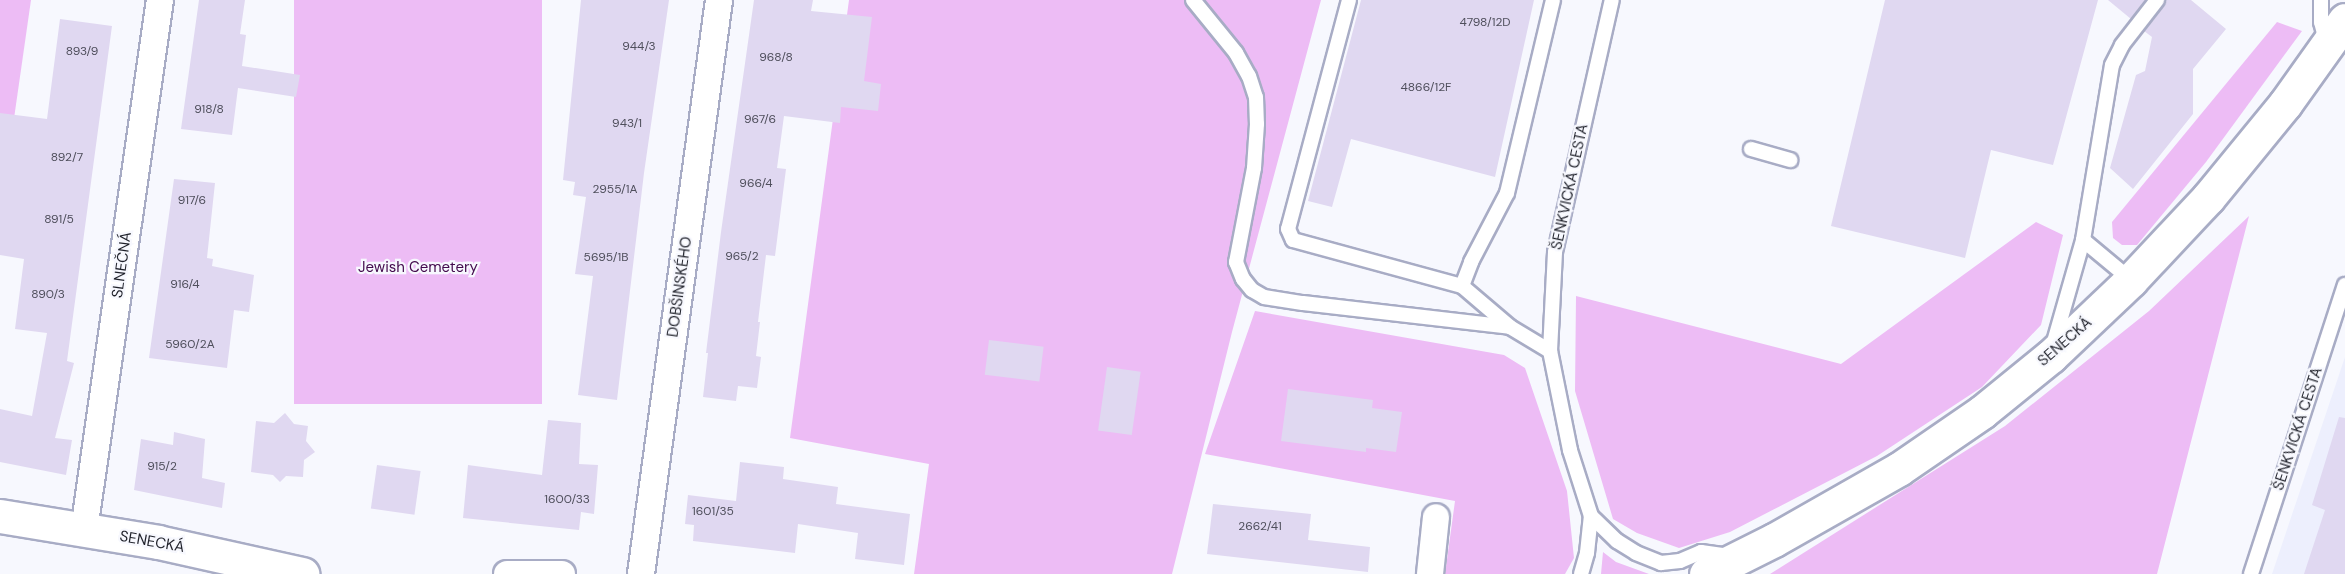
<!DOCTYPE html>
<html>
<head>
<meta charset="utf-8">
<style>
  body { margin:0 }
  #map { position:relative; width:2345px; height:574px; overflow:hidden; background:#f7f8fe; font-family:"DM Sans",sans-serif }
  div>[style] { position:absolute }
  .built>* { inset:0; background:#edeffd }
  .green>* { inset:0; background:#edbcf5; transform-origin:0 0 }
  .building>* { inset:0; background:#e0d8f1; transform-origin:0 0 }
  .roads { filter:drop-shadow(2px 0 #a8acc5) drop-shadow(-2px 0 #a8acc5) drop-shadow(0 2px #a8acc5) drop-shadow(0 -2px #a8acc5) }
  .lane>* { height:14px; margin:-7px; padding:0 7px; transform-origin:7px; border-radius:7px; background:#fff }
  .street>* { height:26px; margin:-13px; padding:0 13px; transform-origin:13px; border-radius:13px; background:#fff }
  .secondary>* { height:33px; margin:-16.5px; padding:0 16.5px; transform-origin:16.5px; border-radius:16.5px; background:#fff }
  span { translate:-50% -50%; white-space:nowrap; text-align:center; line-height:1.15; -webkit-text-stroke:4.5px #f7f8fe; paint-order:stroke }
  .number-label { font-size:12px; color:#4f4f5c }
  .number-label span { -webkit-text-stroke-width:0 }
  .street-label { font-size:15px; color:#1f212a }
  .park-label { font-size:15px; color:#430a4d }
</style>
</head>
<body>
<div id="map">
  <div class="built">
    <div style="clip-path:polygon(2345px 357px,2345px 574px,2272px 574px)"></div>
  </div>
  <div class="green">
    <div style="clip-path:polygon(0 0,31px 0,0 216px)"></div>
    <div style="left:294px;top:0;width:248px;height:404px"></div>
    <div style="clip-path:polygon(849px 0,1321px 0,1232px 332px,1172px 574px,914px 574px,929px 464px,790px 438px)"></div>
    <div style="clip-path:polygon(2277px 22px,2302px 31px,2206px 162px,2137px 245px,2122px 245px,2113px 238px,2112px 222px)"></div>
    <div style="clip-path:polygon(2249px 216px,2157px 574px,1770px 574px,2005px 426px,2149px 311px)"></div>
    <div style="clip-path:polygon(2036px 222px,2063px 235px,2041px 325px,1982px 387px,1877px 456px,1730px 532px,1679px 548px,1637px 533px,1613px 519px,1575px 391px,1576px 296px,1841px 364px)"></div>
    <div style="clip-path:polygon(1255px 311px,1504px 355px,1525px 368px,1567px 491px,1574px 558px,1565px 574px,1445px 574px,1455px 501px,1205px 454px)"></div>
    <div style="clip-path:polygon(1603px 552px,1616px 562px,1649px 574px,1601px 574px)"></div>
  </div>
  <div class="building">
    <div style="clip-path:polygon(199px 0,245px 0,240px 34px,246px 35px,242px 66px,300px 75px,296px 97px,238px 88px,232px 135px,181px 129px)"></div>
    <div style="clip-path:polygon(581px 0,669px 0,644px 173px,617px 400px,578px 395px,593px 276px,575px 274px,586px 197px,573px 195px,575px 182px,563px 180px)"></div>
    <div style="clip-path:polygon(754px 0,813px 0,811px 11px,872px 17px,864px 81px,881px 84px,878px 111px,841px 107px,840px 123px,784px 116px,777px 168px,786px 169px,775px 256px,766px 255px,758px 322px,760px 322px,756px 356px,761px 357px,757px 388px,738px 386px,736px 401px,703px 397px,708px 353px,706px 353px,721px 232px)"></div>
    <div style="clip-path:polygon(1361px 0,1534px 0,1495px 177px,1351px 139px,1332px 207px,1308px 201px)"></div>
    <div style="clip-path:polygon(1885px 0,2098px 0,2053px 165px,1991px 150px,1965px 258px,1831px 226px)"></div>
    <div style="clip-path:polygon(2108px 0,2146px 0,2131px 19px)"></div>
    <div style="clip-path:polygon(2166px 0,2191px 0,2226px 29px,2193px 69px,2193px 114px,2133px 189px,2110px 168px,2136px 75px,2145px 71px,2152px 37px,2144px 31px)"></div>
    <div style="clip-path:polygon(60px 19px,112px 26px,67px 361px,74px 363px,55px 438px,72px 440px,66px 475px,0 462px,0 409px,32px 416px,47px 333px,15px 329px,24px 259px,0 255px,0 113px,47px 119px)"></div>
    <div style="clip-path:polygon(174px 179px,215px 183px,207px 258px,213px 259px,212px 266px,254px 275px,249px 312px,234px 310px,227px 368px,149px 358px)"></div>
    <div style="left:989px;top:340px;width:55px;height:35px;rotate:7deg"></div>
    <div style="left:1107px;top:367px;width:34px;height:64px;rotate:8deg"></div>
    <div style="clip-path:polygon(1288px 389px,1373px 400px,1372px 408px,1402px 412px,1396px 452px,1366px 448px,1366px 452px,1281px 441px)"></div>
    <div style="clip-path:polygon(285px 413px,294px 424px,308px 426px,306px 441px,315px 452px,304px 460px,303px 477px,286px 476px,280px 482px,273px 475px,251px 472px,256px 421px,274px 423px)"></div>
    <div style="clip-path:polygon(2339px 417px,2345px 418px,2345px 574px,2304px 574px,2325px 510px,2312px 505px)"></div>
    <div style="clip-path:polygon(548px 420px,581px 423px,579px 464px,598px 465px,594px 514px,581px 512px,579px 530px,463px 518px,468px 465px,542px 475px)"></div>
    <div style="clip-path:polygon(174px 432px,205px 439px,202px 478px,225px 483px,222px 508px,134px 490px,141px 439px,173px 445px)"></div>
    <div style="clip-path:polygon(740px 462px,784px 467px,783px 479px,838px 487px,836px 504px,910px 514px,904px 565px,855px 559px,858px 533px,798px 524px,795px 553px,693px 541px,694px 525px,685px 524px,688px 495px,736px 501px)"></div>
    <div style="left:377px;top:465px;width:44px;height:44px;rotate:8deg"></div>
    <div style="clip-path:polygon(1213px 504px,1311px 514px,1308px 540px,1370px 547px,1368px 572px,1207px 554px)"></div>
  </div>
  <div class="roads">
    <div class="lane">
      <div style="left:1193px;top:0;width:68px;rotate:50.9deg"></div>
      <div style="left:1236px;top:53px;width:26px;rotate:61deg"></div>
      <div style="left:1249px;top:76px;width:22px;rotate:72deg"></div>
      <div style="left:1256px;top:97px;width:27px;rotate:88deg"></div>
      <div style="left:1257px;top:124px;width:44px;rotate:93.9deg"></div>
      <div style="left:1254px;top:168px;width:96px;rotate:100.8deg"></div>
      <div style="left:1236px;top:262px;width:18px;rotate:68deg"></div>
      <div style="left:1243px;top:279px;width:14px;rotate:51deg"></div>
      <div style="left:1252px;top:290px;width:14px;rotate:30deg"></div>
      <div style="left:1264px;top:297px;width:39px;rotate:9deg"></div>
      <div style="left:1303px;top:303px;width:208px;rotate:6.6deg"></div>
      <div style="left:1349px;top:0;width:237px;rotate:104.9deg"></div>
      <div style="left:1288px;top:229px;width:12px;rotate:66deg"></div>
      <div style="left:1293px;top:240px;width:175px;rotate:15.2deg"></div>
      <div style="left:1462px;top:286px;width:63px;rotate:40.5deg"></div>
      <div style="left:1510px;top:327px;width:47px;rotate:31deg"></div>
      <div style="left:2321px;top:0;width:22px;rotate:90deg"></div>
      <div style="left:2321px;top:22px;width:20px;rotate:75deg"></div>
      <div style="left:1751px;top:149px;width:41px;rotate:15.8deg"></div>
      <div style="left:2083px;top:240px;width:62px;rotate:39.8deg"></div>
      <div style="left:1462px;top:286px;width:26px;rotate:-69deg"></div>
      <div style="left:1471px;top:262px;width:78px;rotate:-62.4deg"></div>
      <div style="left:1507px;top:193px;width:198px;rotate:-76.6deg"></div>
      <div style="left:2054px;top:342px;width:106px;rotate:-74.1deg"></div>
      <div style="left:2083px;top:240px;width:177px;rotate:-80.6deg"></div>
      <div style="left:2112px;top:65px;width:22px;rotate:-63deg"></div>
      <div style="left:2122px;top:45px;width:57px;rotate:-52.1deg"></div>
      <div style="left:1591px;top:516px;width:36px;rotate:44deg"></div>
      <div style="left:1617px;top:541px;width:22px;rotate:32deg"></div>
      <div style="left:1636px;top:553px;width:27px;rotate:22deg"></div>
      <div style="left:1661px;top:563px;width:19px;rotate:-6deg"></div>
      <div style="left:1680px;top:561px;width:23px;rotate:-23deg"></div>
      <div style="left:1701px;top:552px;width:27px;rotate:8deg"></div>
      <div style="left:1581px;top:574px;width:22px;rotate:-74deg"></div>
      <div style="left:1587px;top:553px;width:37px;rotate:-84deg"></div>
      <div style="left:1591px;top:516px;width:69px;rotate:-107.7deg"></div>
      <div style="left:1570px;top:450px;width:101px;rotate:-101.4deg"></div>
      <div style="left:1550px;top:351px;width:99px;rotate:-87.1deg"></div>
      <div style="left:1555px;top:252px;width:258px;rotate:-77.3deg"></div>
      <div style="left:2251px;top:574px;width:304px;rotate:-72deg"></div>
    </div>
    <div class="street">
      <div style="left:84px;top:530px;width:535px;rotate:-81.84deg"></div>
      <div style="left:507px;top:574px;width:55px"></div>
      <div style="left:641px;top:574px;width:579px;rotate:-82.26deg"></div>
      <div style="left:1430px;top:574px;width:57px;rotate:-84deg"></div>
    </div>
    <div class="secondary">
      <div style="left:0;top:516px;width:160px;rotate:9.3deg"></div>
      <div style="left:158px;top:542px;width:148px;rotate:12.5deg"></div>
      <div style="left:1706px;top:574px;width:76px;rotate:-26.6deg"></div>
      <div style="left:1774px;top:540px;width:144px;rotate:-29.6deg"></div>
      <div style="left:1899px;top:469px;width:101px;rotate:-34.5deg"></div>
      <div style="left:1982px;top:412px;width:89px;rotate:-39.1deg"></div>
      <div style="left:2051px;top:356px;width:110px;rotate:-43.5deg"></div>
      <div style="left:2131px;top:280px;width:112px;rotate:-46.8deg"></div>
      <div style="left:2208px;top:198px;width:122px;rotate:-50.7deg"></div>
      <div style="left:2285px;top:104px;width:103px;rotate:-54.5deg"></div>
    </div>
  </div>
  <div class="number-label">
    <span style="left:1485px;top:23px">4798/12D</span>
    <span style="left:639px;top:47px">944/3</span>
    <span style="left:82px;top:52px">893/9</span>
    <span style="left:776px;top:58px">968/8</span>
    <span style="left:1426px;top:88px">4866/12F</span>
    <span style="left:209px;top:110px">918/8</span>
    <span style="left:760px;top:120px">967/6</span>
    <span style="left:627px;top:124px">943/1</span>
    <span style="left:67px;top:158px">892/7</span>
    <span style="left:756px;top:184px">966/4</span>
    <span style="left:615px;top:190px">2955/1A</span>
    <span style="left:192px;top:201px">917/6</span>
    <span style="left:59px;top:220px">891/5</span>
    <span style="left:742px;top:257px">965/2</span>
    <span style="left:606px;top:258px">5695/1B</span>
    <span style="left:185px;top:285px">916/4</span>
    <span style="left:48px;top:295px">890/3</span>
    <span style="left:190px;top:345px">5960/2A</span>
    <span style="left:162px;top:467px">915/2</span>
    <span style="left:567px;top:500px">1600/33</span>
    <span style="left:713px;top:512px">1601/35</span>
    <span style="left:1260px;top:527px">2662/41</span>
  </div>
  <div class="street-label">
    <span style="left:1570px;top:187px;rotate:-78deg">ŠENKVICKÁ CESTA</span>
    <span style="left:122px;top:265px;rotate:-82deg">SLNEČNÁ</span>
    <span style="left:680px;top:287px;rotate:-82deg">DOBŠINSKÉHO</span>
    <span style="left:2065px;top:342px;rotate:-41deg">SENECKÁ</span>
    <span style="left:2298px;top:429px;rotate:-72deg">ŠENKVICKÁ CESTA</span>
    <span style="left:152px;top:542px;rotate:10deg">SENECKÁ</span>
  </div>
  <div class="park-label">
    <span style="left:418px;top:268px">Jewish Cemetery</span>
  </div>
</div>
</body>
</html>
